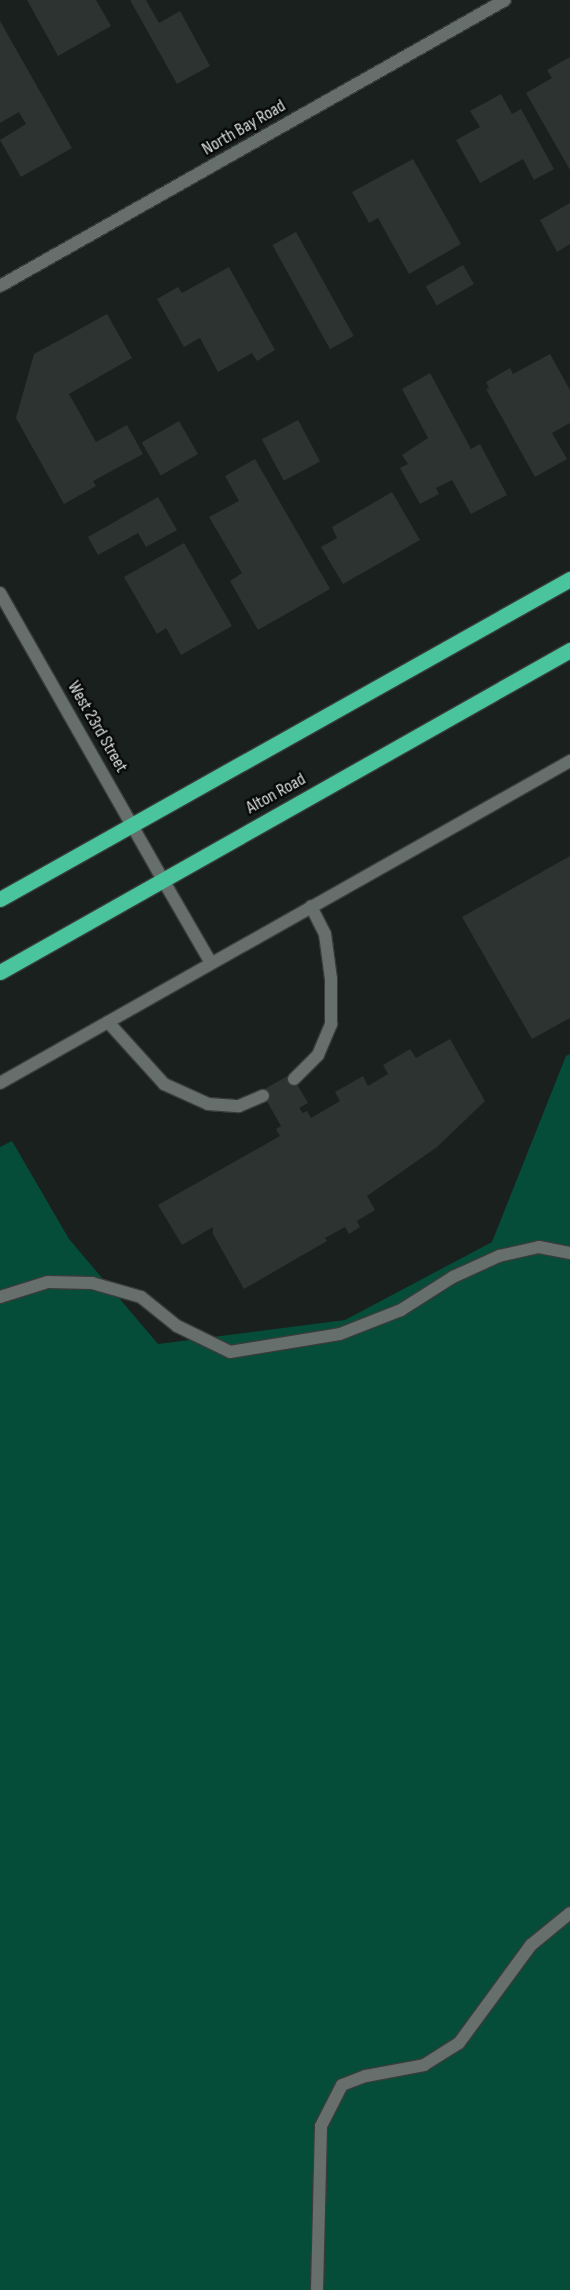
<!DOCTYPE html>
<html>
<head>
<meta charset="utf-8">
<style>
  body { margin:0 }
  #map { position:relative; width:570px; height:2290px; overflow:hidden; background:#19201d; font-family:"Sofia Sans Condensed",sans-serif }
  div>[style] { position:absolute }
  .green>* { inset:0; background:#054d39 }
  .building>* { inset:0; background:#2c3330; transform-origin:0 0 }
  .roads { filter:drop-shadow(1px 0 #383c3a) drop-shadow(-1px 0 #383c3a) drop-shadow(0 1px #383c3a) drop-shadow(0 -1px #383c3a) }
  .lane>* { height:12px; margin:-6px; padding:0 6px; transform-origin:6px; border-radius:6px; background:#676f6c }
  .street>* { height:12px; margin:-6px; padding:0 6px; transform-origin:6px; border-radius:6px; background:#676f6c }
  .highway>* { height:15px; margin:-7.5px; padding:0 7.5px; transform-origin:7.5px; border-radius:7.5px; background:#49c49c }
  span { translate:-50% -50%; white-space:nowrap; text-align:center; line-height:1.15; -webkit-text-stroke:5px #060908; paint-order:stroke }
  .street-label { font-size:18px; color:#d8dddb }
</style>
</head>
<body>
<div id="map">
  <div class="green">
    <div style="clip-path:polygon(570px 1054px,570px 2290px,0 2290px,0 1147px,12px 1141px,69px 1239px,158px 1344px,345px 1320px,492px 1242px,566px 1056px)"></div>
  </div>
  <div class="building">
    <div style="clip-path:polygon(27px 0,96px 0,111px 26px,58px 56px)"></div>
    <div style="clip-path:polygon(130px 0,146px 0,159px 23px,180px 11px,210px 66px,177px 84px)"></div>
    <div style="clip-path:polygon(0 21px,72px 148px,21px 177px,0 140px,26px 124px,19px 112px,0 123px)"></div>
    <div style="clip-path:polygon(570px 57px,570px 170px,526px 93px,552px 78px,547px 70px)"></div>
    <div style="clip-path:polygon(501px 94px,512px 114px,521px 109px,554px 169px,534px 180px,523px 159px,480px 183px,456px 140px,480px 127px,470px 111px)"></div>
    <div style="clip-path:polygon(413px 159px,461px 244px,409px 274px,378px 218px,369px 223px,352px 192px)"></div>
    <div style="clip-path:polygon(570px 203px,570px 244px,557px 252px,540px 220px)"></div>
    <div style="left:296px;top:232px;width:119px;height:27px;rotate:61deg"></div>
    <div style="left:463px;top:265px;width:22px;height:43px;rotate:60deg"></div>
    <div style="clip-path:polygon(229px 267px,275px 350px,257px 361px,252px 353px,218px 372px,200px 338px,184px 347px,157px 299px,178px 287px,182px 293px)"></div>
    <div style="clip-path:polygon(107px 314px,132px 358px,69px 394px,96px 442px,127px 425px,143px 454px,93px 481px,96px 486px,64px 504px,16px 418px,34px 354px)"></div>
    <div style="clip-path:polygon(550px 354px,570px 390px,570px 423px,552px 433px,567px 459px,535px 477px,486px 389px,489px 388px,486px 382px,510px 368px,513px 374px)"></div>
    <div style="clip-path:polygon(430px 373px,471px 449px,480px 444px,507px 495px,471px 514px,452px 480px,436px 488px,439px 494px,420px 504px,400px 468px,408px 464px,402px 455px,428px 438px,402px 389px)"></div>
    <div style="left:298px;top:420px;width:47px;height:41px;rotate:62deg"></div>
    <div style="left:179px;top:421px;width:38px;height:43px;rotate:60deg"></div>
    <div style="clip-path:polygon(255px 459px,330px 589px,258px 630px,230px 581px,242px 573px,209px 517px,239px 501px,225px 476px)"></div>
    <div style="clip-path:polygon(392px 492px,420px 540px,343px 584px,321px 547px,337px 538px,332px 527px)"></div>
    <div style="clip-path:polygon(158px 497px,177px 530px,146px 547px,138px 533px,98px 555px,88px 537px)"></div>
    <div style="clip-path:polygon(184px 543px,232px 626px,181px 655px,166px 628px,157px 634px,124px 577px)"></div>
    <div style="clip-path:polygon(570px 856px,570px 1018px,532px 1039px,462px 917px)"></div>
    <div style="clip-path:polygon(450px 1039px,485px 1101px,437px 1147px,367px 1196px,375px 1210px,357px 1221px,360px 1227px,349px 1234px,345px 1227px,325px 1238px,327px 1241px,244px 1289px,213px 1234px,213px 1227px,182px 1245px,158px 1205px,280px 1136px,276px 1129px,281px 1126px,261px 1091px,291px 1074px,308px 1103px,299px 1108px,303px 1113px,307px 1111px,311px 1118px,340px 1101px,335px 1092px,363px 1076px,368px 1086px,388px 1074px,383px 1065px,410px 1049px,416px 1058px)"></div>
  </div>
  <div class="roads">
    <div class="lane">
      <div style="left:163px;top:880px;width:96px;rotate:60deg"></div>
      <div style="left:108px;top:1022px;width:84px;rotate:47.9deg"></div>
      <div style="left:164px;top:1084px;width:48px;rotate:24.4deg"></div>
      <div style="left:208px;top:1104px;width:31px;rotate:4deg"></div>
      <div style="left:239px;top:1106px;width:26px;rotate:-23deg"></div>
      <div style="left:294px;top:1079px;width:34px;rotate:-45deg"></div>
      <div style="left:318px;top:1055px;width:34px;rotate:-67deg"></div>
      <div style="left:331px;top:1024px;width:45px;rotate:-90deg"></div>
      <div style="left:331px;top:979px;width:45px;rotate:-97.6deg"></div>
      <div style="left:325px;top:934px;width:31px;rotate:-117deg"></div>
      <div style="left:0;top:1083px;width:655px;rotate:-29.46deg"></div>
      <div style="left:0;top:1297px;width:50px;rotate:-17.4deg"></div>
      <div style="left:48px;top:1282px;width:44px;rotate:1.3deg"></div>
      <div style="left:92px;top:1283px;width:51px;rotate:15.9deg"></div>
      <div style="left:141px;top:1297px;width:46px;rotate:38.9deg"></div>
      <div style="left:177px;top:1326px;width:59px;rotate:26.1deg"></div>
      <div style="left:230px;top:1352px;width:111px;rotate:-9.3deg"></div>
      <div style="left:340px;top:1334px;width:66px;rotate:-21.5deg"></div>
      <div style="left:401px;top:1310px;width:62px;rotate:-32.4deg"></div>
      <div style="left:453px;top:1277px;width:51px;rotate:-24.5deg"></div>
      <div style="left:499px;top:1256px;width:41px;rotate:-12.7deg"></div>
      <div style="left:539px;top:1247px;width:32px;rotate:11deg"></div>
      <div style="left:317px;top:2290px;width:164px;rotate:-88.6deg"></div>
      <div style="left:321px;top:2126px;width:46px;rotate:-62.9deg"></div>
      <div style="left:342px;top:2085px;width:26px;rotate:-21deg"></div>
      <div style="left:366px;top:2076px;width:59px;rotate:-10.7deg"></div>
      <div style="left:424px;top:2065px;width:41px;rotate:-32.2deg"></div>
      <div style="left:459px;top:2043px;width:122px;rotate:-53.7deg"></div>
      <div style="left:531px;top:1945px;width:50px;rotate:-39.4deg"></div>
    </div>
    <div class="street">
      <div style="left:0;top:286px;width:580px;rotate:-29.52deg"></div>
      <div style="left:0;top:593px;width:330px;rotate:60.4deg"></div>
    </div>
    <div class="highway">
      <div style="left:0;top:899px;width:654px;rotate:-29.31deg"></div>
      <div style="left:0;top:972px;width:655px;rotate:-29.46deg"></div>
    </div>
  </div>
  <div class="street-label">
    <span style="left:244px;top:128px;rotate:-30deg">North Bay Road</span>
    <span style="left:97px;top:727px;rotate:60deg">West 23rd Street</span>
    <span style="left:276px;top:794px;rotate:-29deg">Alton Road</span>
  </div>
</div>
</body>
</html>
